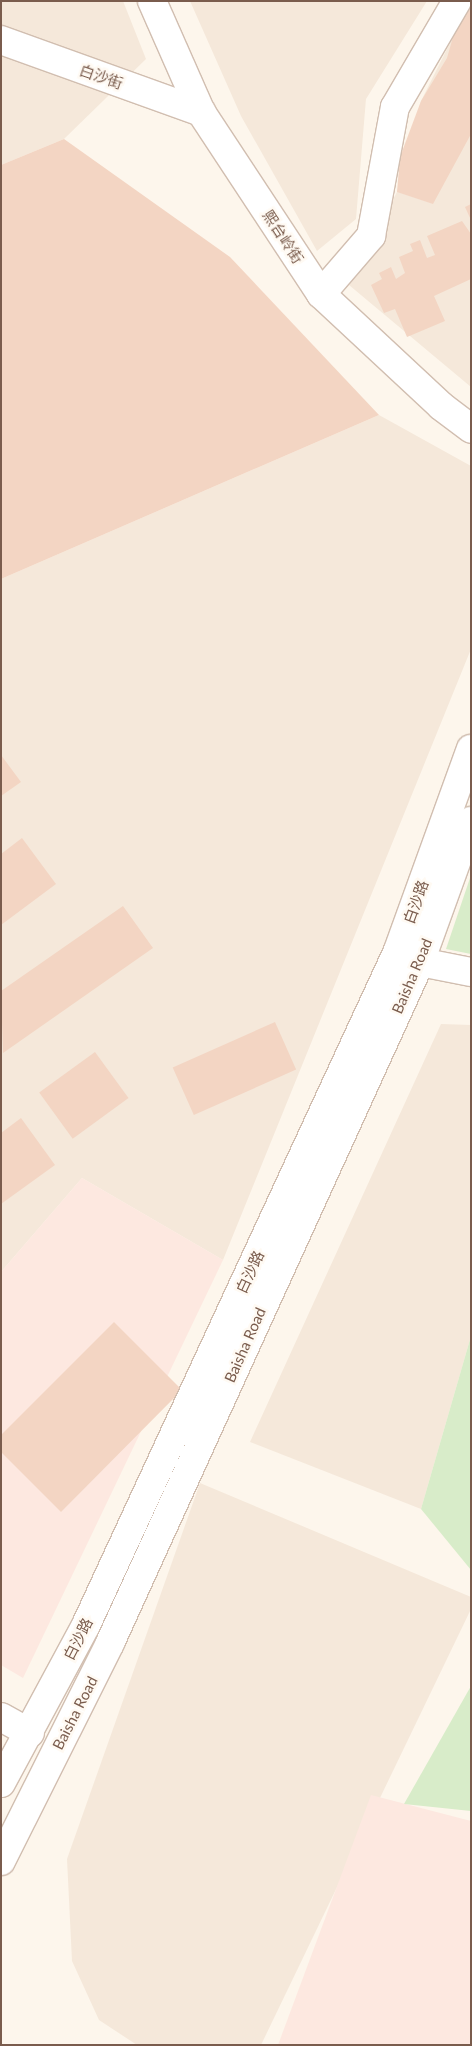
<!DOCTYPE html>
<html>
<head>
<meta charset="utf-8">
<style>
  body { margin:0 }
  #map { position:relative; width:472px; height:2046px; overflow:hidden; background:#fdf6ec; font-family:Lato,"Noto Sans SC",sans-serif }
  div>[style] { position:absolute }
  .residential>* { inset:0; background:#f5e8da }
  .commercial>* { inset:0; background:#fde8e0 }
  .green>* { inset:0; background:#d8ecc9 }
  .building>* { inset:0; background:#f3d5c3; transform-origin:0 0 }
  .roads { filter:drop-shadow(1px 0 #d1beb0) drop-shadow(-1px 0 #d1beb0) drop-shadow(0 1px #d1beb0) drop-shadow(0 -1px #d1beb0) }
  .minor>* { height:28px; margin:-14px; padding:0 14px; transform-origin:14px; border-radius:14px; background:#fff }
  .tertiary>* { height:28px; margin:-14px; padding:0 14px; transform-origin:14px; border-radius:14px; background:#fff }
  span { translate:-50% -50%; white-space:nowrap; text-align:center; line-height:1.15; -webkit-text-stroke:5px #fffaf3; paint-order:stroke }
  .street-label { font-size:15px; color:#7a5c4d }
  .frame { position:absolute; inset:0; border:2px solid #7a5c4d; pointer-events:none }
</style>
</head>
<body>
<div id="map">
  <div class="residential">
    <div style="clip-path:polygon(1px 1px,123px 1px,146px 59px,64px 139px,1px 165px)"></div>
    <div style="clip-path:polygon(190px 1px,427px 1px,366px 99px,356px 219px,317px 251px,241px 116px)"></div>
    <div style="clip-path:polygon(471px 1px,471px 387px,349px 285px,397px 192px,421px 101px)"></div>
    <div style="clip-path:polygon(379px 415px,471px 466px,471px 649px,223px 1260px,82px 1178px,1px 1272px,1px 579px)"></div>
    <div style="clip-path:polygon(441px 1024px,471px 1025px,471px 1336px,421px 1509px,250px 1442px)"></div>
    <div style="clip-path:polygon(200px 1483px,471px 1597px,471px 1609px,261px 2045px,137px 2045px,99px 2020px,72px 1961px,67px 1859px)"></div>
  </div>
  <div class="commercial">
    <div style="clip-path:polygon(82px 1178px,223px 1260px,23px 1678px,1px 1665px,1px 1272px)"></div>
    <div style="clip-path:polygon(371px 1795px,471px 1821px,471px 2045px,278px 2045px)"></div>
  </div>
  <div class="green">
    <div style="clip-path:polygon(471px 875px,471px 954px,446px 949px)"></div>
    <div style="clip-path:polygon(471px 1336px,471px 1570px,421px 1509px)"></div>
    <div style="clip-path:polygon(471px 1686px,471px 1811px,404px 1804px)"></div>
  </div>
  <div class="building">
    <div style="clip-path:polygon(471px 1px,471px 134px,433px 204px,397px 192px,400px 157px,421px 101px,447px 58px,457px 23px)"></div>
    <div style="clip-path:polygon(64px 139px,230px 257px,379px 415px,1px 579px,1px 165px)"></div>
    <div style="clip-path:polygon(471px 204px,471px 220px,465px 207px)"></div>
    <div style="clip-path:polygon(462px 221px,471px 234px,471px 279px,434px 296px,445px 321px,407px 337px,395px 309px,384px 313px,371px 285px,382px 279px,379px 273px,391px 267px,396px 279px,405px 273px,399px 257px,413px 251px,410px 244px,420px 240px,427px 258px,435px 255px,427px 236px)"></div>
    <div style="clip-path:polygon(1px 755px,21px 782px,1px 796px)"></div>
    <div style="clip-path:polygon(22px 838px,56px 884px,1px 925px,1px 854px)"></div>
    <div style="clip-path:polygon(123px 906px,153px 948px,3px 1053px,1px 991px)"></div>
    <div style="left:275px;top:1022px;width:52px;height:112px;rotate:66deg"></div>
    <div style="left:95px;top:1052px;width:57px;height:69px;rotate:54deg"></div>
    <div style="clip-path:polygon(21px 1118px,55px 1165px,1px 1204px,1px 1133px)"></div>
    <div style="clip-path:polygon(114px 1322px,182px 1390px,61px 1512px,1px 1452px,1px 1435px)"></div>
  </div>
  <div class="roads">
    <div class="minor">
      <div style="left:152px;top:1px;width:121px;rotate:66.2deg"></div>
      <div style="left:201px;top:112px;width:218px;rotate:56.6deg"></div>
      <div style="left:321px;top:294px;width:164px;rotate:43deg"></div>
      <div style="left:441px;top:406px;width:38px;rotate:37deg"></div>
      <div style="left:1px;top:40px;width:213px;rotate:19.8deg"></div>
      <div style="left:321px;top:294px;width:77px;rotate:-49.2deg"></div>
      <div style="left:371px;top:236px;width:131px;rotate:-79.5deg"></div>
      <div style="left:395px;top:107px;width:123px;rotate:-59.7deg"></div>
      <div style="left:420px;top:962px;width:52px;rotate:11.1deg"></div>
      <div style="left:1px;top:1717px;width:33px;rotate:29deg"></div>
    </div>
    <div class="tertiary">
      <div style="left:1px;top:1783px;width:179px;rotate:-61.7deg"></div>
      <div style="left:86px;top:1625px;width:740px;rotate:-65.17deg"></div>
      <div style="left:397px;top:953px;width:217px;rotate:-70.1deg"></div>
      <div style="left:1px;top:1861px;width:244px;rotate:-63.4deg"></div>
      <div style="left:110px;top:1643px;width:748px;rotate:-65.52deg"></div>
      <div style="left:420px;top:962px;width:150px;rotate:-70.1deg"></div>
    </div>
  </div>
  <div class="street-label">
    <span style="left:101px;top:77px;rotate:19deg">白沙街</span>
    <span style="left:283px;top:237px;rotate:57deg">熙台岭街</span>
    <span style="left:416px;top:902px;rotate:-70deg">白沙路</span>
    <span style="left:412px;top:976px;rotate:-67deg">Baisha Road</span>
    <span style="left:250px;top:1272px;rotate:-65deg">白沙路</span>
    <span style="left:245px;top:1345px;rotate:-66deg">Baisha Road</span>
    <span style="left:78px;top:1639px;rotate:-63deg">白沙路</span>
    <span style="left:75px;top:1713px;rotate:-63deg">Baisha Road</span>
  </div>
  <div class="frame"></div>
</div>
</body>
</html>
